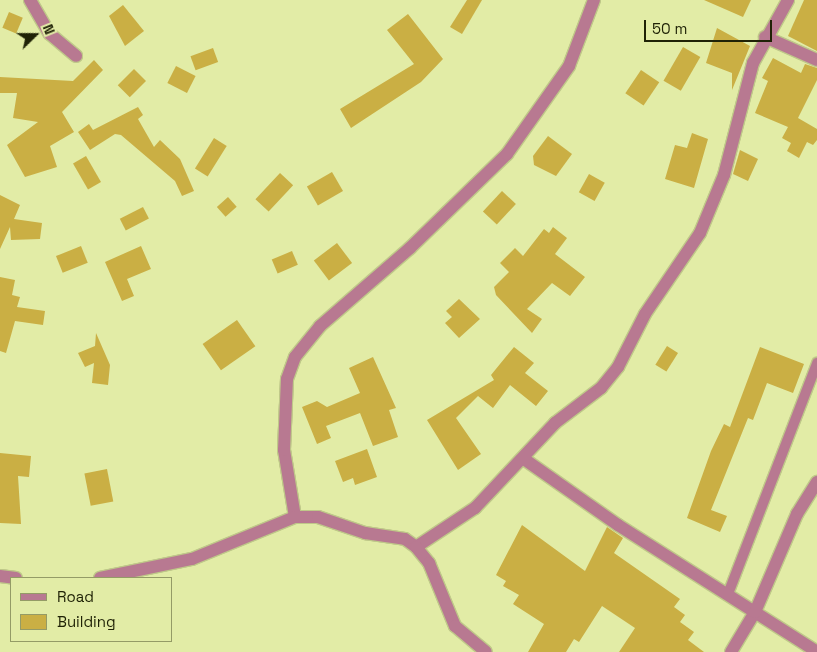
<!DOCTYPE html>
<html>
<head>
<meta charset="utf-8">
<style>
  body { margin:0 }
  #map { position:relative; width:817px; height:652px; overflow:hidden; background:#e2eca6; font-family:"Space Grotesk",sans-serif }
  div>[style] { position:absolute }
  .building>* { inset:0; background:#caaf44; transform-origin:0 0 }
  .roads { filter:drop-shadow(1px 0 #bfc889) drop-shadow(-1px 0 #bfc889) drop-shadow(0 1px #bfc889) drop-shadow(0 -1px #bfc889) }
  .service>* { height:10px; margin:-5px; padding:0 5px; transform-origin:5px; border-radius:5px; background:#b87991 }
  .minor>* { height:12px; margin:-6px; padding:0 6px; transform-origin:6px; border-radius:6px; background:#b87991 }
  span { translate:-50% -50%; white-space:nowrap; text-align:center; line-height:1.15; -webkit-text-stroke:5px #e2eca6; paint-order:stroke }
  .legend { position:absolute; left:10px; top:577px; width:162px; height:65px; box-sizing:border-box; background:#e2eca6; border:1px solid #949b66; margin:0; padding:6px 9px; list-style:none; font-size:15px; color:#1f2206 }
  .legend li { display:flex; align-items:center; gap:10px; height:25px }
  .legend b { width:25px; border:1px solid #949b66 }
  .north { position:absolute; left:10px; top:10px; width:50px; height:50px; -webkit-text-stroke:4px #e2eca6; paint-order:stroke; rotate:68deg; font-size:14px; font-weight:700; line-height:20px; text-align:center; color:#1f2206 }
  .north::after { content:''; display:block; margin:auto; width:18px; height:22px; background:#1f2206; clip-path:polygon(50% 0,100% 100%,50% 72%,0 100%) }
  .scale { position:absolute; left:644px; top:20px; width:128px; height:22px; box-sizing:border-box; border:2px solid #1f2206; border-top:0; padding-left:6px; font-size:15px; line-height:18px; white-space:nowrap; color:#1f2206; -webkit-text-stroke:4px #e2eca6; paint-order:stroke }
</style>
</head>
<body>
<div id="map">
  <div class="building">
    <div style="clip-path:polygon(467px 0,482px 0,462px 34px,450px 27px)"></div>
    <div style="clip-path:polygon(704px 0,751px 0,743px 17px)"></div>
    <div style="clip-path:polygon(804px 0,817px 0,817px 51px,788px 36px)"></div>
    <div style="clip-path:polygon(123px 5px,144px 31px,125px 46px,109px 16px)"></div>
    <div style="left:9px;top:12px;width:15px;height:17px;rotate:23deg"></div>
    <div style="clip-path:polygon(408px 14px,443px 59px,421px 82px,351px 128px,340px 109px,414px 64px,387px 30px)"></div>
    <div style="clip-path:polygon(717px 28px,750px 46px,732px 90px,732px 73px,706px 63px)"></div>
    <div style="left:683px;top:47px;width:20px;height:39px;rotate:30deg"></div>
    <div style="left:213px;top:48px;width:15px;height:24px;rotate:70deg"></div>
    <div style="clip-path:polygon(773px 58px,801px 73px,805px 64px,817px 68px,817px 80px,798px 118px,817px 129px,817px 140px,813px 145px,807px 142px,799px 158px,787px 151px,791px 143px,782px 138px,788px 127px,755px 113px,768px 81px,762px 78px)"></div>
    <div style="clip-path:polygon(94px 60px,103px 70px,62px 112px,74px 132px,50px 146px,57px 167px,25px 177px,7px 145px,38px 122px,13px 118px,17px 93px,0 93px,0 77px,73px 81px)"></div>
    <div style="left:176px;top:66px;width:22px;height:19px;rotate:27deg"></div>
    <div style="left:134px;top:69px;width:17px;height:23px;rotate:45deg"></div>
    <div style="left:641px;top:70px;width:22px;height:28px;rotate:34deg"></div>
    <div style="clip-path:polygon(138px 107px,143px 115px,138px 119px,154px 147px,160px 140px,180px 159px,194px 191px,182px 196px,175px 181px,121px 135px,115px 134px,90px 150px,78px 132px,89px 124px,93px 130px)"></div>
    <div style="clip-path:polygon(692px 133px,708px 139px,694px 188px,665px 179px,675px 145px,687px 148px)"></div>
    <div style="clip-path:polygon(548px 136px,572px 154px,556px 176px,534px 165px,533px 156px)"></div>
    <div style="left:214px;top:138px;width:15px;height:36px;rotate:32deg"></div>
    <div style="clip-path:polygon(740px 150px,758px 159px,748px 181px,733px 174px)"></div>
    <div style="left:86px;top:156px;width:30px;height:15px;rotate:60deg"></div>
    <div style="left:332px;top:172px;width:22px;height:29px;rotate:60deg"></div>
    <div style="left:280px;top:173px;width:18px;height:36px;rotate:43deg"></div>
    <div style="left:589px;top:174px;width:18px;height:21px;rotate:29deg"></div>
    <div style="left:502px;top:191px;width:19px;height:28px;rotate:43deg"></div>
    <div style="clip-path:polygon(0 195px,20px 205px,14px 219px,42px 223px,40px 239px,11px 240px,10px 227px,0 249px)"></div>
    <div style="left:228px;top:197px;width:13px;height:15px;rotate:48deg"></div>
    <div style="left:143px;top:207px;width:13px;height:26px;rotate:63deg"></div>
    <div style="clip-path:polygon(553px 227px,567px 238px,555px 254px,585px 277px,570px 296px,552px 283px,527px 309px,542px 319px,532px 333px,496px 295px,494px 287px,509px 272px,500px 263px,515px 248px,523px 256px,544px 229px,549px 233px)"></div>
    <div style="left:337px;top:243px;width:25px;height:29px;rotate:53deg"></div>
    <div style="left:81px;top:246px;width:18px;height:27px;rotate:68deg"></div>
    <div style="clip-path:polygon(141px 246px,151px 269px,127px 279px,134px 296px,122px 301px,105px 262px)"></div>
    <div style="left:292px;top:251px;width:15px;height:22px;rotate:67deg"></div>
    <div style="clip-path:polygon(0 277px,15px 280px,12px 295px,20px 297px,17px 307px,45px 311px,43px 325px,15px 321px,6px 353px,0 351px)"></div>
    <div style="clip-path:polygon(459px 299px,480px 319px,459px 338px,445px 323px,452px 317px,446px 311px)"></div>
    <div style="left:237px;top:320px;width:32px;height:42px;rotate:55deg"></div>
    <div style="clip-path:polygon(96px 333px,110px 365px,108px 385px,92px 383px,94px 363px,85px 367px,78px 353px,95px 346px)"></div>
    <div style="left:667px;top:346px;width:13px;height:22px;rotate:32deg"></div>
    <div style="clip-path:polygon(514px 347px,534px 363px,525px 373px,548px 391px,536px 406px,510px 385px,493px 408px,478px 396px,456px 418px,481px 454px,458px 470px,427px 420px,494px 380px,491px 375px)"></div>
    <div style="clip-path:polygon(760px 347px,804px 364px,793px 393px,767px 383px,753px 420px,748px 418px,711px 510px,727px 516px,720px 532px,687px 518px,711px 451px,724px 424px,730px 427px)"></div>
    <div style="clip-path:polygon(373px 357px,396px 408px,389px 410px,398px 437px,373px 446px,360px 413px,326px 426px,331px 438px,317px 444px,302px 407px,317px 401px,327px 407px,360px 393px,349px 368px)"></div>
    <div style="clip-path:polygon(367px 449px,377px 477px,355px 485px,353px 478px,343px 482px,335px 461px)"></div>
    <div style="clip-path:polygon(0 453px,31px 456px,29px 477px,18px 476px,21px 524px,0 523px)"></div>
    <div style="left:107px;top:469px;width:33px;height:23px;rotate:79deg"></div>
    <div style="clip-path:polygon(522px 525px,585px 571px,607px 527px,623px 538px,614px 553px,680px 599px,674px 607px,685px 615px,680px 622px,694px 632px,688px 640px,704px 652px,619px 652px,635px 628px,602px 606px,579px 642px,574px 639px,566px 652px,528px 652px,544px 624px,513px 604px,519px 595px,503px 586px,506px 581px,496px 575px)"></div>
  </div>
  <div class="roads">
    <div class="service">
      <div style="left:728px;top:594px;width:248px;rotate:-68.9deg"></div>
    </div>
    <div class="minor">
      <div style="left:30px;top:0;width:39px;rotate:60deg"></div>
      <div style="left:50px;top:34px;width:34px;rotate:40deg"></div>
      <div style="left:765px;top:37px;width:57px;rotate:23.9deg"></div>
      <div style="left:524px;top:459px;width:115px;rotate:35.1deg"></div>
      <div style="left:618px;top:525px;width:236px;rotate:32.5deg"></div>
      <div style="left:295px;top:517px;width:68px;rotate:-99.3deg"></div>
      <div style="left:284px;top:450px;width:71px;rotate:-87.6deg"></div>
      <div style="left:287px;top:379px;width:23px;rotate:-70deg"></div>
      <div style="left:295px;top:357px;width:40px;rotate:-51deg"></div>
      <div style="left:320px;top:326px;width:119px;rotate:-40.9deg"></div>
      <div style="left:410px;top:248px;width:135px;rotate:-44.1deg"></div>
      <div style="left:507px;top:154px;width:108px;rotate:-54.8deg"></div>
      <div style="left:569px;top:66px;width:71px;rotate:-69.3deg"></div>
      <div style="left:416px;top:547px;width:71px;rotate:-33.5deg"></div>
      <div style="left:475px;top:508px;width:117px;rotate:-46.7deg"></div>
      <div style="left:555px;top:423px;width:58px;rotate:-37.3deg"></div>
      <div style="left:601px;top:388px;width:27px;rotate:-51deg"></div>
      <div style="left:618px;top:367px;width:59px;rotate:-63deg"></div>
      <div style="left:645px;top:314px;width:98px;rotate:-55.8deg"></div>
      <div style="left:700px;top:233px;width:63px;rotate:-67.5deg"></div>
      <div style="left:724px;top:175px;width:116px;rotate:-75.5deg"></div>
      <div style="left:753px;top:63px;width:72px;rotate:-60.9deg"></div>
      <div style="left:0;top:576px;width:16px;rotate:7deg"></div>
      <div style="left:100px;top:578px;width:94px;rotate:-11.7deg"></div>
      <div style="left:192px;top:559px;width:111px;rotate:-22.2deg"></div>
      <div style="left:295px;top:517px;width:23px"></div>
      <div style="left:318px;top:517px;width:50px;rotate:18.8deg"></div>
      <div style="left:365px;top:533px;width:40px;rotate:8.5deg"></div>
      <div style="left:405px;top:539px;width:14px;rotate:36deg"></div>
      <div style="left:416px;top:547px;width:21px;rotate:51deg"></div>
      <div style="left:429px;top:563px;width:68px;rotate:67.6deg"></div>
      <div style="left:455px;top:626px;width:40px;rotate:40deg"></div>
      <div style="left:731px;top:652px;width:47px;rotate:-59deg"></div>
      <div style="left:755px;top:612px;width:107px;rotate:-66.8deg"></div>
      <div style="left:797px;top:514px;width:38px;rotate:-58deg"></div>
    </div>
  </div>
  <ul class="legend">
  <li><b style="height:6px;background:#b87991"></b>Road</li>
  <li><b style="height:14px;background:#caaf44"></b>Building</li>
  </ul>
  <div class="north">N</div>
  <div class="scale">50 m</div>
</div>
</body>
</html>
